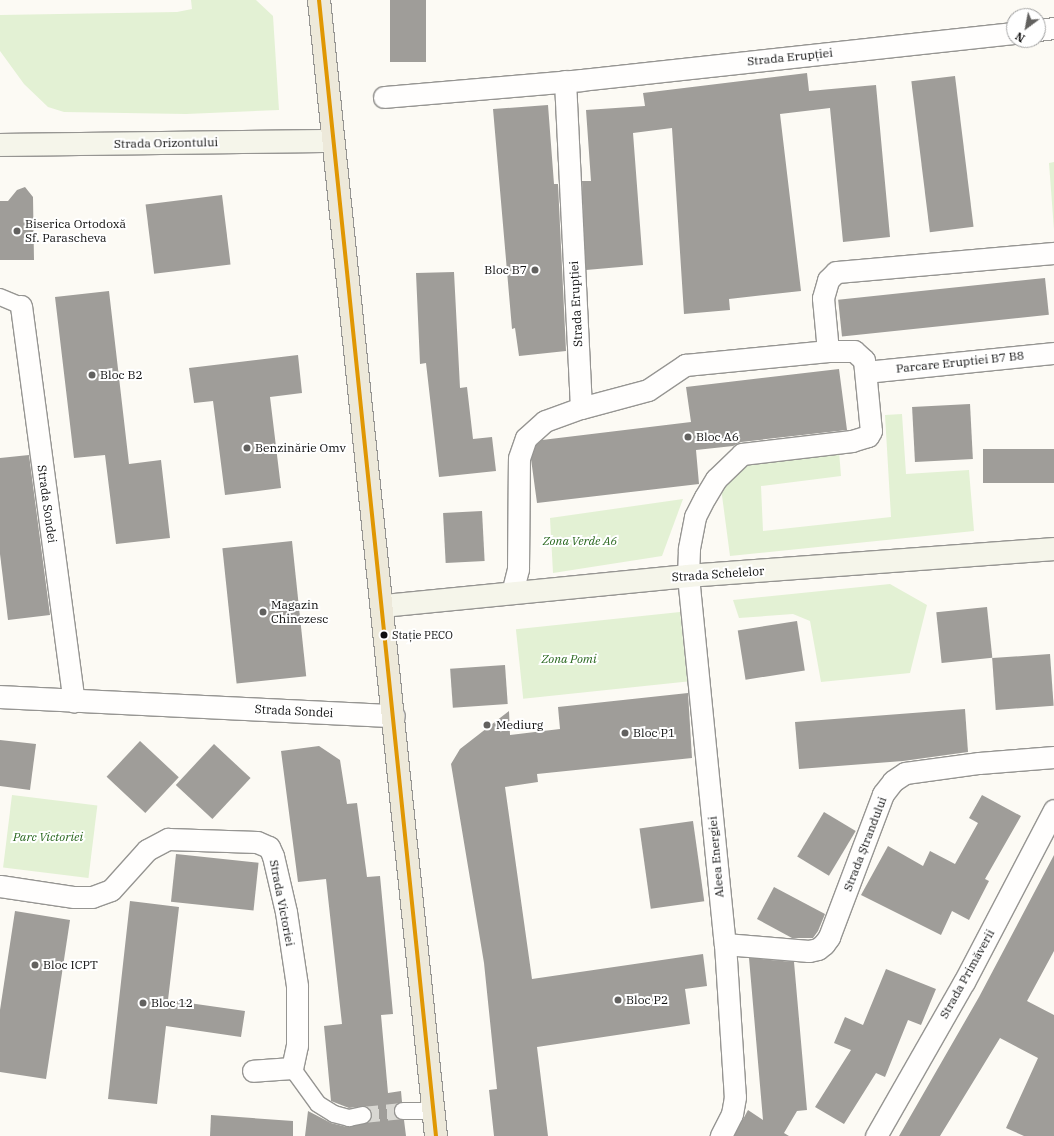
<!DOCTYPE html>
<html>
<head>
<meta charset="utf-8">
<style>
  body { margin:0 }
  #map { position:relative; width:1054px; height:1136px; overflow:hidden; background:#fcfaf4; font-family:"IBM Plex Serif",serif }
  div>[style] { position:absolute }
  .green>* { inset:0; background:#e3f1d4; transform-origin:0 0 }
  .building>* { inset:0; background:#9f9d99; transform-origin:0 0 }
  .pedestrian-tunnel>* { height:16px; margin-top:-8px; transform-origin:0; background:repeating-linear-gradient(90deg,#d8d7d2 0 16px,transparent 0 24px) }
  .roads { filter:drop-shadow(1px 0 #969592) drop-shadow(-1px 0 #969592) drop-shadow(0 1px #969592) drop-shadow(0 -1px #969592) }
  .pedestrian>* { height:16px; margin:-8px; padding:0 8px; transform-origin:8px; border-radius:8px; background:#fffefd }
  .minor>* { height:21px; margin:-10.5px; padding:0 10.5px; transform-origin:10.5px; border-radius:10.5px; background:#fffefd }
  .tertiary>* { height:22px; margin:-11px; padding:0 11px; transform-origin:11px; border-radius:11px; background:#fffefd }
  .secondary>* { height:22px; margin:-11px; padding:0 11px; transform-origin:11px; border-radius:11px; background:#f5f5ea }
  .primary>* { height:22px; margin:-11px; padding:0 11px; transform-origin:11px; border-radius:11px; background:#ede9da }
  .bus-1>* { height:4px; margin:-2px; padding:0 2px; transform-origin:2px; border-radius:2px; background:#e09702 }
  .dots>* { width:11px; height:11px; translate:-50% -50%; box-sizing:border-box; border:2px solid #fff; border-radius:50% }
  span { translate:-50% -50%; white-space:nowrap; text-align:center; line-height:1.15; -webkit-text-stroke:4px #fff; paint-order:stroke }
  .bus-label { font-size:11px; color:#0f0f0f }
  .left { translate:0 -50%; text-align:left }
  .street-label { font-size:12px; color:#0f0f0f }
  .poi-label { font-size:12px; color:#0f0f0f }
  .right { translate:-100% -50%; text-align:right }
  .park-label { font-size:12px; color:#28671e; font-style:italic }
  .north { position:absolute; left:1006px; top:8px; width:40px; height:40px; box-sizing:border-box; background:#fff; border:1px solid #9f9f9f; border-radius:50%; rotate:212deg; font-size:11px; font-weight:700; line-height:16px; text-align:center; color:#0f0f0f }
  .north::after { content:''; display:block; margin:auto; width:14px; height:18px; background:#62615f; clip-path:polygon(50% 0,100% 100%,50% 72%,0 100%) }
</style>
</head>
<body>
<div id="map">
  <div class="green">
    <div style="clip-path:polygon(191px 0,256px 0,273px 16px,279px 110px,186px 114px,64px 112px,48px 107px,24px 84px,0 51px,0 15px,177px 12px,192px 9px)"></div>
    <div style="clip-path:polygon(1054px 162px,1054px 230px,1049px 163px)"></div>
    <div style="clip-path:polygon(902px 414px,906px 474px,969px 470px,974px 531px,730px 556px,721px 488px,738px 463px,839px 451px,841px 476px,761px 486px,763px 531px,891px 517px,885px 415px)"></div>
    <div style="clip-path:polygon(683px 499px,662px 556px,553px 573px,550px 518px)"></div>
    <div style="clip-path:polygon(890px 584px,927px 605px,910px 673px,821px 682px,810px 621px,793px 614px,739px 618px,733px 600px)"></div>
    <div style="left:680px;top:612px;width:70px;height:165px;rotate:84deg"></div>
    <div style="left:12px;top:795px;width:86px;height:73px;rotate:7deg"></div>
  </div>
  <div class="building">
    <div style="left:390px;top:0;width:36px;height:62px"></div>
    <div style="clip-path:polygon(807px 73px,809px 91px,876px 85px,890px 237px,843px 242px,830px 108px,780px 114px,801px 291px,729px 299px,730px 310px,684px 314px,672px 128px,633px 133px,643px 265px,586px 270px,582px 181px,591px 181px,586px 110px,645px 106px,643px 93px)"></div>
    <div style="left:955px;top:76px;width:152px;height:44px;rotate:83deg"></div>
    <div style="clip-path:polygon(548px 105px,554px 184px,558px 184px,566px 351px,519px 356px,515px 328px,512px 329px,493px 109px)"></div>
    <div style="clip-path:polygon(25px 187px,33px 197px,34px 260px,0 260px,0 201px,8px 201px,17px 190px)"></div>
    <div style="left:222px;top:195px;width:70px;height:77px;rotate:83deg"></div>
    <div style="clip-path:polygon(454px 272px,460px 388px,467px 387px,473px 439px,492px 437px,496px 471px,439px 477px,426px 363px,420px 364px,416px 273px)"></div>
    <div style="left:1045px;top:278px;width:37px;height:208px;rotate:84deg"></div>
    <div style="clip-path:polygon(109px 291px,129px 464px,161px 460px,170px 538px,116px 544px,105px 455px,74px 458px,55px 297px)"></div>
    <div style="clip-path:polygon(298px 355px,302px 393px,270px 397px,281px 488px,225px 495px,213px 401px,194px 403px,189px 368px)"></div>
    <div style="clip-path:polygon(839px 369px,847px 430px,741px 442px,733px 446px,696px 450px,699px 484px,537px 503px,531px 459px,536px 445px,542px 440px,691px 422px,686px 387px)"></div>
    <div style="left:970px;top:404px;width:55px;height:58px;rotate:87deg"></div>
    <div style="left:1054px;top:449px;width:34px;height:71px;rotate:90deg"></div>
    <div style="clip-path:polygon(29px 455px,50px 615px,8px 620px,0 554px,0 458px)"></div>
    <div style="left:482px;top:511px;width:50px;height:39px;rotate:87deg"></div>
    <div style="left:292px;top:541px;width:136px;height:70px;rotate:84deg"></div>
    <div style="left:987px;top:607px;width:51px;height:51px;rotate:84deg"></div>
    <div style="left:797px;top:621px;width:50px;height:60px;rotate:81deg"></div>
    <div style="left:1050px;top:654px;width:52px;height:58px;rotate:86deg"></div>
    <div style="left:505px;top:665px;width:39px;height:55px;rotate:86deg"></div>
    <div style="clip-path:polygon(688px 693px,692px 758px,537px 774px,538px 782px,505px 787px,532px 979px,703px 954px,707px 986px,685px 989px,690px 1024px,537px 1047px,548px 1136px,494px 1136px,489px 1090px,497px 1089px,484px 963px,451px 764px,460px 749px,509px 711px,510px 735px,560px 729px,558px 707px)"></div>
    <div style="clip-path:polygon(965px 709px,968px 752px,903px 761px,799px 769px,795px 722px)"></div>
    <div style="clip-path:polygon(0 740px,36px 744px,30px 790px,0 786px)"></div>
    <div style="left:140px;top:741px;width:53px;height:49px;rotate:43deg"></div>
    <div style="left:214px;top:744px;width:50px;height:56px;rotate:43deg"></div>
    <div style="clip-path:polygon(319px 746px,340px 760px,347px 804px,357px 803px,367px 877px,380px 876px,393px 1014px,381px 1015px,388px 1093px,401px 1091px,402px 1102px,395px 1106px,394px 1111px,398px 1119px,404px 1120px,406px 1136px,305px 1136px,308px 1111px,331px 1123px,347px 1127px,369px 1122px,372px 1113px,366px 1106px,349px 1108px,331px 1101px,324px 1026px,342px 1024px,326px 879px,298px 882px,281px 751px)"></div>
    <div style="clip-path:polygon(982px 795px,1021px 816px,985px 879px,989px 881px,969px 920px,952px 911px,941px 935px,861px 895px,888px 846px,923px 866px,930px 851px,955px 864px,978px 823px,969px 818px)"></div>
    <div style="left:824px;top:812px;width:37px;height:52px;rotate:31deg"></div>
    <div style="left:693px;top:821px;width:81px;height:54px;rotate:82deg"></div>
    <div style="left:176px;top:854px;width:83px;height:48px;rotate:6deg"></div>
    <div style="clip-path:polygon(1054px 855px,1054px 951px,1027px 1001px,1054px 1015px,1054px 1136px,1024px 1136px,1006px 1128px,1038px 1058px,1000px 1038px,940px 1136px,899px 1136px,979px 997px)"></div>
    <div style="clip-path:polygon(774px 887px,825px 914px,818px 931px,813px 938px,792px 938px,757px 919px)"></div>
    <div style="clip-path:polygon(130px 901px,179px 907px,168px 1000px,245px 1011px,241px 1037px,166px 1026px,157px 1104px,108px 1099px)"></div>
    <div style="clip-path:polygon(15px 911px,70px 920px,46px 1079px,0 1072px,0 1010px)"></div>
    <div style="clip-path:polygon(749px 958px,794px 962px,807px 1110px,797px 1111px,784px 1133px,789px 1136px,734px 1136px,748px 1110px,763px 1120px)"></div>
    <div style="clip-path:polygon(886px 969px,936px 989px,921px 1025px,908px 1020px,885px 1077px,876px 1073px,844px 1124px,815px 1107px,851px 1050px,834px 1043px,845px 1017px,863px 1025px)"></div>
    <div style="clip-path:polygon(211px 1115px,293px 1121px,293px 1136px,210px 1136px)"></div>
  </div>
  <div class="pedestrian-tunnel">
    <div style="left:363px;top:1115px;width:40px;rotate:-5.7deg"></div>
  </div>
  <div class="roads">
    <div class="pedestrian">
      <div style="left:0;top:297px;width:23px;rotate:23deg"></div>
      <div style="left:292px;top:1068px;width:44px;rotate:54.2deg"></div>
      <div style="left:318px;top:1104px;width:19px;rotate:32deg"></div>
      <div style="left:334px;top:1114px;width:16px;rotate:15deg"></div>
      <div style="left:349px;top:1118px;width:14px;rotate:-12deg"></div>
      <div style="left:403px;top:1111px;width:30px"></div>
    </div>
    <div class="minor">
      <div style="left:1038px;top:30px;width:16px;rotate:-7deg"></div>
      <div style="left:565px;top:81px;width:327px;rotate:87.2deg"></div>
      <div style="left:384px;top:97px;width:198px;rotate:-4.9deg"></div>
      <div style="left:581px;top:80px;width:436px;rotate:-6.2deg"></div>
      <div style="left:21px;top:306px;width:399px;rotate:82.4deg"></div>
      <div style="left:828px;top:351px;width:53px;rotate:-95.4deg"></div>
      <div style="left:823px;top:298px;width:19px;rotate:-74deg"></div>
      <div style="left:828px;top:280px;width:11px;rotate:-45deg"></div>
      <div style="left:836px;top:272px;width:219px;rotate:-5deg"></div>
      <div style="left:866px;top:372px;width:189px;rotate:-5.8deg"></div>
      <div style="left:512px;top:593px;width:25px;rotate:-76deg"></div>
      <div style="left:518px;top:569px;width:111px;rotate:-89.5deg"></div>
      <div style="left:519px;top:458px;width:21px;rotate:-71deg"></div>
      <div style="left:526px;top:438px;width:25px;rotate:-42deg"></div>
      <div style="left:545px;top:421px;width:38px;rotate:-20deg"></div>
      <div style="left:581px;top:408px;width:69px;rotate:-15deg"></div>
      <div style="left:648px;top:390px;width:45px;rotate:-34deg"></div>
      <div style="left:685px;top:365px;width:144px;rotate:-5.6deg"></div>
      <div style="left:828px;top:351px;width:26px"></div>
      <div style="left:854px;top:351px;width:13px;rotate:42deg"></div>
      <div style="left:864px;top:360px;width:71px;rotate:84.4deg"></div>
      <div style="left:871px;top:431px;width:6px;rotate:121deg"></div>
      <div style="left:868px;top:436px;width:17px;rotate:163deg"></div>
      <div style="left:852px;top:441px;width:111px;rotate:173.3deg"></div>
      <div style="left:742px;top:454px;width:36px;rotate:136deg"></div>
      <div style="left:716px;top:479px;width:21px;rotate:121deg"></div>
      <div style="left:705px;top:497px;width:22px;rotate:117deg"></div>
      <div style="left:695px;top:517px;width:33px;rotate:101deg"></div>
      <div style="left:689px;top:549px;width:27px;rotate:92deg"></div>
      <div style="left:688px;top:576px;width:370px;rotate:84.3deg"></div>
      <div style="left:725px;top:944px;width:153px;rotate:86.3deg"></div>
      <div style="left:735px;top:1097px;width:17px;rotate:100deg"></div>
      <div style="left:732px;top:1114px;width:25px;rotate:117deg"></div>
      <div style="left:0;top:886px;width:75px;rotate:8.5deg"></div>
      <div style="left:74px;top:897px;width:18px"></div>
      <div style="left:92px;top:897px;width:20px;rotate:-20deg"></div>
      <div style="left:111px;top:890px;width:54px;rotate:-48deg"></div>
      <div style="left:147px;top:850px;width:24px;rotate:-28deg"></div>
      <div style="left:168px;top:839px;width:89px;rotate:1.9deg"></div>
      <div style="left:257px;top:842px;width:13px;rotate:23deg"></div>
      <div style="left:269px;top:847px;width:10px;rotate:66deg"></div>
      <div style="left:273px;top:856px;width:57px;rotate:76.9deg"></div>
      <div style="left:286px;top:912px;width:75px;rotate:81.5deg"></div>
      <div style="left:297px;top:986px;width:59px;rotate:90deg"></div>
      <div style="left:297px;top:1045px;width:24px;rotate:102deg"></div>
      <div style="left:292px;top:1068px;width:39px;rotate:176deg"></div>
      <div style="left:725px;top:944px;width:84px;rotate:4.8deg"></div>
      <div style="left:809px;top:951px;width:9px;rotate:-13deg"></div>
      <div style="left:818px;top:949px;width:8px;rotate:-40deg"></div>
      <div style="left:824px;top:944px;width:9px;rotate:-54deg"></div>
      <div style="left:829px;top:937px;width:153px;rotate:-69.3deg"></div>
      <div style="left:883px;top:794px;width:16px;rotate:-52deg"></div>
      <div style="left:893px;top:781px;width:14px;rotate:-34deg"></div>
      <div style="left:905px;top:773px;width:75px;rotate:-7.7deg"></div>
      <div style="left:979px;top:763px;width:75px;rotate:-4.6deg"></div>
      <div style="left:876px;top:1136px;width:177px;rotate:-60.3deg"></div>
      <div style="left:964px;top:982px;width:194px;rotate:-62.4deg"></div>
    </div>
    <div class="tertiary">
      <div style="left:0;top:697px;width:394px;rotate:2.8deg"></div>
    </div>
    <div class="secondary">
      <div style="left:0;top:145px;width:333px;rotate:-0.7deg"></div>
      <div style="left:383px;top:606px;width:306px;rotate:-5.6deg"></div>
      <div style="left:688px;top:576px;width:367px;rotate:-4.2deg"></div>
    </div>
    <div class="primary">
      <div style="left:319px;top:0;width:1142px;rotate:84.12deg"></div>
    </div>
  </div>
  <div class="bus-1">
    <div style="left:319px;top:0;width:1142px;rotate:84.12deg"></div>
  </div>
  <div class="dots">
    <div style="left:17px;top:231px;background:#62615f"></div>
    <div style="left:535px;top:270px;background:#62615f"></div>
    <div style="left:92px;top:375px;background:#62615f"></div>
    <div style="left:688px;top:437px;background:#62615f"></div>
    <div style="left:247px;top:448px;background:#62615f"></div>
    <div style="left:263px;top:612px;background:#62615f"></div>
    <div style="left:384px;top:635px;background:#0f0f0f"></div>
    <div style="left:487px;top:725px;background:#62615f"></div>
    <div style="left:625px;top:733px;background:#62615f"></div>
    <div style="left:35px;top:965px;background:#62615f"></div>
    <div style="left:618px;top:1000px;background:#62615f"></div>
    <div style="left:143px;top:1003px;background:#62615f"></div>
  </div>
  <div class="bus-label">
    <span class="left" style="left:392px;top:635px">Stație PECO</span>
  </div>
  <div class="street-label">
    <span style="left:790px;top:57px;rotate:-6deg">Strada Erupției</span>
    <span style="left:166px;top:143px;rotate:-1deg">Strada Orizontului</span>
    <span style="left:576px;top:304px;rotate:-93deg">Strada Erupției</span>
    <span style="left:960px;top:362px;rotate:-6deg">Parcare Eruptiei B7 B8</span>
    <span style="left:47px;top:504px;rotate:82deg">Strada Sondei</span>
    <span style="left:718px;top:574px;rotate:-4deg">Strada Schelelor</span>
    <span style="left:294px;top:711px;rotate:3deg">Strada Sondei</span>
    <span style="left:865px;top:844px;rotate:-69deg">Strada Ștrandului</span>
    <span style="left:716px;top:857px;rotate:-95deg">Aleea Energiei</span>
    <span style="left:282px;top:903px;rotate:79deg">Strada Victoriei</span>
    <span style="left:967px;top:974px;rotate:-61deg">Strada Primăverii</span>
  </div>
  <div class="poi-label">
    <span class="left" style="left:25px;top:231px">Biserica Ortodoxă<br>Sf. Parascheva</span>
    <span class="right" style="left:527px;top:270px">Bloc B7</span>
    <span class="left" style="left:100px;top:375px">Bloc B2</span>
    <span class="left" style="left:696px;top:437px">Bloc A6</span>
    <span class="left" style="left:255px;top:448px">Benzinărie Omv</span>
    <span class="left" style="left:271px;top:612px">Magazin<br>Chinezesc</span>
    <span class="left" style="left:496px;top:725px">Mediurg</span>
    <span class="left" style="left:633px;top:733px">Bloc P1</span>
    <span class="left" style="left:43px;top:965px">Bloc ICPT</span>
    <span class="left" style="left:626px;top:1000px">Bloc P2</span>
    <span class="left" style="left:151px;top:1003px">Bloc 12</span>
  </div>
  <div class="park-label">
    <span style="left:580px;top:541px">Zona Verde A6</span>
    <span style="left:569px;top:659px">Zona Pomi</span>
    <span style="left:48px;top:837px">Parc Victoriei</span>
  </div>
  <div class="north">N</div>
</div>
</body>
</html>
